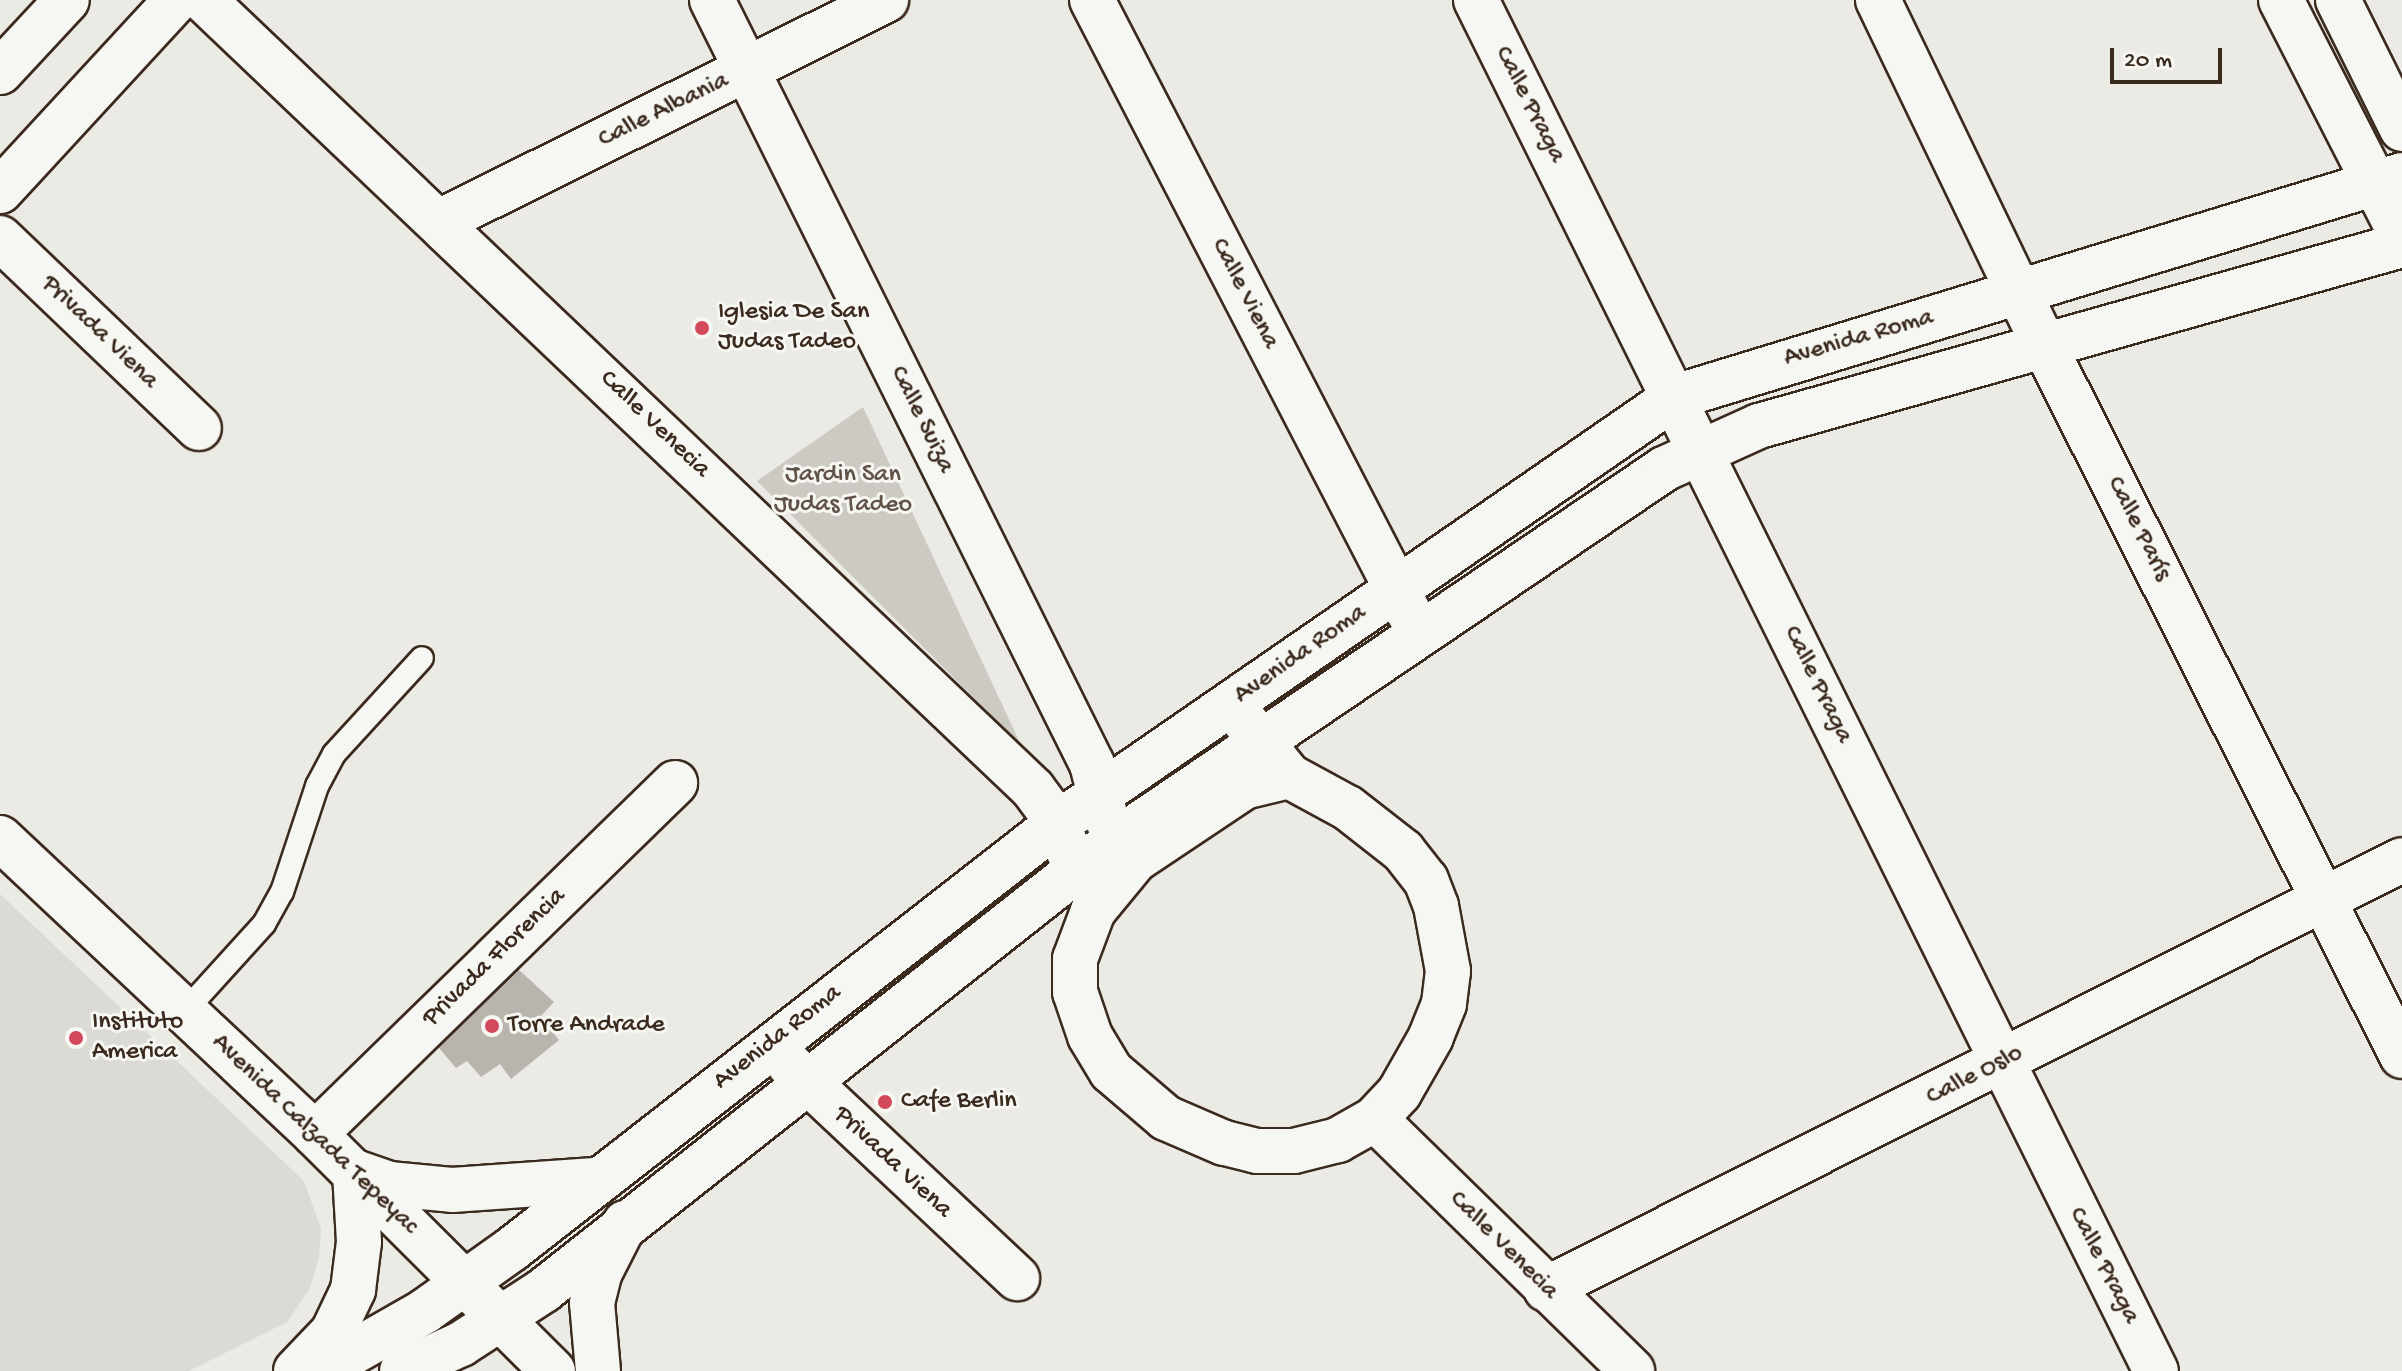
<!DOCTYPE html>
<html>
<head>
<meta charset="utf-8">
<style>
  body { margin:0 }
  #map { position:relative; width:2402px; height:1371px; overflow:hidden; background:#ebeae5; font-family:"Gochi Hand",sans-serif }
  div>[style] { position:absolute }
  .built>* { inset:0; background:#dcdad4 }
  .green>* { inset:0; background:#cdcac4 }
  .building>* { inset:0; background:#bab4ae }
  .roads { filter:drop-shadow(2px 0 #3b2a1e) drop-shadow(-2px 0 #3b2a1e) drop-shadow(0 2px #3b2a1e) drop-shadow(0 -2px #3b2a1e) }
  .lane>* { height:22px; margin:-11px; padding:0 11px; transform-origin:11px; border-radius:11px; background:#f6f6f2 }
  .street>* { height:44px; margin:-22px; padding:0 22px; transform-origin:22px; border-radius:22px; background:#f6f6f2 }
  .secondary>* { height:44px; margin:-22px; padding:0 22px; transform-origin:22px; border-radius:22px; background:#f6f6f2 }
  .primary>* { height:44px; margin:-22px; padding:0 22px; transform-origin:22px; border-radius:22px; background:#f6f6f2 }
  .dots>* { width:22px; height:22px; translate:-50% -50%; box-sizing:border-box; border:4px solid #f6f6f2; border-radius:50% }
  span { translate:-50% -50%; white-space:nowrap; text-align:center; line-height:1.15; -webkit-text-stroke:6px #f6f6f2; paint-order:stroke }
  .street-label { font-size:26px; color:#3b2a1e }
  .poi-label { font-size:26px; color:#3b2a1e }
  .left { translate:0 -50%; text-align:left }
  .park-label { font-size:26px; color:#605248 }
  .scale { position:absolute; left:2110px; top:48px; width:112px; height:36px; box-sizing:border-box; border:4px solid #3b2a1e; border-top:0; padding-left:10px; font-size:24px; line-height:28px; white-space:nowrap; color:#3b2a1e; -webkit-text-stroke:6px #f6f6f2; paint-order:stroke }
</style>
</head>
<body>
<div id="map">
  <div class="built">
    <div style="clip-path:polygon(0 894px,304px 1181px,321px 1229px,319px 1257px,310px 1288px,287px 1322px,189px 1371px,0 1371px)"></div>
  </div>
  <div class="green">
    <div style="clip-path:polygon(863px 407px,1021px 745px,757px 481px)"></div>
  </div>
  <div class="building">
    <div style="clip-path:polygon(506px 958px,554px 1002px,540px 1017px,559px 1040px,511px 1079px,500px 1064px,481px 1077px,467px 1061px,456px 1068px,428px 1035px)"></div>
  </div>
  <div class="roads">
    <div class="lane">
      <div style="left:185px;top:1011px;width:118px;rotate:-47.8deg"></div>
      <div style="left:264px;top:924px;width:37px;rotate:-61deg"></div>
      <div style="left:282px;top:892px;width:112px;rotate:-71.7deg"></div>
      <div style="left:317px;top:786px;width:36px;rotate:-62deg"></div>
      <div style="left:334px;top:754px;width:130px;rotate:-47.5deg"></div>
    </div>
    <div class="street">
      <div style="left:204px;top:0;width:1144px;rotate:43.58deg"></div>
      <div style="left:1033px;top:789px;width:42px;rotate:53.7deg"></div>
      <div style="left:1058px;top:823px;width:29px;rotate:70deg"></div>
      <div style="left:712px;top:0;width:853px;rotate:63.56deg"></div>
      <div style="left:1092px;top:764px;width:56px;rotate:75.5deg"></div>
      <div style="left:1092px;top:0;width:690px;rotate:62.66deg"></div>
      <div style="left:1476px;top:0;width:1530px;rotate:63.62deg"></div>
      <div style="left:1878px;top:0;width:383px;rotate:64.3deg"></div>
      <div style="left:2044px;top:345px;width:796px;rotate:63.27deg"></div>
      <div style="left:2281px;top:0;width:265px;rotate:62.9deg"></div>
      <div style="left:2338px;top:0;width:144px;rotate:63.6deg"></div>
      <div style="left:441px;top:221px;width:497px;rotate:-26.4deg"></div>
      <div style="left:0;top:238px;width:275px;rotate:43.7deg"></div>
      <div style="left:1243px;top:719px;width:73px;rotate:51.1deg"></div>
      <div style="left:1289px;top:776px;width:67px;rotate:28.5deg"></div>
      <div style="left:1348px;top:808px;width:70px;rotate:38deg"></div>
      <div style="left:1403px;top:851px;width:37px;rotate:52deg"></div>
      <div style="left:1426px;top:880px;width:28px;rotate:69deg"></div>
      <div style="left:1436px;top:906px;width:66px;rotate:79.5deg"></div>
      <div style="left:1448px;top:971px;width:33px;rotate:97deg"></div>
      <div style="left:1444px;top:1004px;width:35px;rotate:112deg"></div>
      <div style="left:1431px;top:1037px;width:64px;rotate:119.7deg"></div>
      <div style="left:1399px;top:1093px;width:35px;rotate:133deg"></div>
      <div style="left:1375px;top:1119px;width:43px;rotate:150.4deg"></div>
      <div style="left:1338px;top:1140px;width:45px;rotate:166deg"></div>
      <div style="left:1294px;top:1151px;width:37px;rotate:180deg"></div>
      <div style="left:1257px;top:1151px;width:34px;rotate:-166deg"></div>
      <div style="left:1224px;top:1143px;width:63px;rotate:-156.7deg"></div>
      <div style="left:1166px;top:1118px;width:72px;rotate:-139.5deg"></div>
      <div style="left:1111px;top:1071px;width:41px;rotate:-121deg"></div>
      <div style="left:1090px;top:1036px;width:46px;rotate:-108.8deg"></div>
      <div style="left:1075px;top:992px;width:33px;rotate:-90deg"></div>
      <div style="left:1075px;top:959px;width:51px;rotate:-69.4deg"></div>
      <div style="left:1093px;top:911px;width:66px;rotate:-50.5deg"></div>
      <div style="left:1135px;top:860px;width:131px;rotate:-33.8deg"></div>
      <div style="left:1244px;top:787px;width:46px;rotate:-13.7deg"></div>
      <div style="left:789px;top:1064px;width:313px;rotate:43.2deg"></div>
      <div style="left:1375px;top:1119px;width:360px;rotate:44.4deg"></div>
      <div style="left:315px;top:1134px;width:503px;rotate:-44.27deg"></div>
      <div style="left:1546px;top:1289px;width:957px;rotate:-26.62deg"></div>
      <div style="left:320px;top:1371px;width:121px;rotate:-29.7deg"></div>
      <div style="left:425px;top:1311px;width:107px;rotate:-35.5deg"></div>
      <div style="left:512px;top:1249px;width:693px;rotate:-37.96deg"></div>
      <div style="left:1058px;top:823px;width:750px;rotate:-34.62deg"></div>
      <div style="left:1675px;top:397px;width:760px;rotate:-16.98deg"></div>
      <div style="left:402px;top:1371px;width:65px;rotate:-24.6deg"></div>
      <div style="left:461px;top:1344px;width:99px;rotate:-33deg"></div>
      <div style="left:544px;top:1290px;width:716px;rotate:-38.25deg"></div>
      <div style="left:1106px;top:847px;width:674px;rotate:-34.11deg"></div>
      <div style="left:1664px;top:469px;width:104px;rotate:-24.4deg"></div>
      <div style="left:1759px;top:426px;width:668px;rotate:-15.72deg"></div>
    </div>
    <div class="secondary">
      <div style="left:0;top:838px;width:432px;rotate:43.2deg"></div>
      <div style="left:315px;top:1134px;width:336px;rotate:44.9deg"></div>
      <div style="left:296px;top:1371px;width:54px;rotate:-46.5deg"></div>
      <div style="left:333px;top:1332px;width:47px;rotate:-64.5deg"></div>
      <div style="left:353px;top:1290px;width:48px;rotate:-82.9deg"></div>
      <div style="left:359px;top:1242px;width:70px;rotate:-93.3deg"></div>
      <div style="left:355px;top:1172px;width:36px;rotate:19deg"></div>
      <div style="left:389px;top:1184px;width:63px;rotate:5.4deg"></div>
      <div style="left:452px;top:1190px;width:143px;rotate:-4deg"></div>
      <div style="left:598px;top:1371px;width:68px;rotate:-95deg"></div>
      <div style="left:592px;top:1303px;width:32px;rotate:-76deg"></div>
      <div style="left:600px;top:1272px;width:55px;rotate:-63deg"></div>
    </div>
    <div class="primary">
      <div style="left:0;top:72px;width:98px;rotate:-47.1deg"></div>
      <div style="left:0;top:191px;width:260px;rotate:-47.3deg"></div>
    </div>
  </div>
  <div class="dots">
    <div style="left:702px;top:328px;background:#d1495b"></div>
    <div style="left:492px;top:1026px;background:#d1495b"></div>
    <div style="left:76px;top:1038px;background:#d1495b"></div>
    <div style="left:885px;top:1102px;background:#d1495b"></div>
  </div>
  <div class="street-label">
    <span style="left:1529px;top:105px;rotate:63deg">Calle Praga</span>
    <span style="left:664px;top:111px;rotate:-26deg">Calle Albania</span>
    <span style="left:1244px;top:294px;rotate:63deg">Calle Viena</span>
    <span style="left:99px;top:333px;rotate:44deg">Privada Viena</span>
    <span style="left:1859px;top:339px;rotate:-16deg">Avenida Roma</span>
    <span style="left:921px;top:420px;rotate:64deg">Calle Suiza</span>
    <span style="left:654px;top:425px;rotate:44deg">Calle Venecia</span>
    <span style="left:2138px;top:529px;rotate:63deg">Calle París</span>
    <span style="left:1301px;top:655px;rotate:-35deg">Avenida Roma</span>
    <span style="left:1817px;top:685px;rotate:64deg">Calle Praga</span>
    <span style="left:495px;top:958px;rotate:-44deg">Privada Florencia</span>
    <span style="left:778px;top:1038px;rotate:-38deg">Avenida Roma</span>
    <span style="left:1975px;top:1076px;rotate:-27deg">Calle Oslo</span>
    <span style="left:314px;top:1135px;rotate:44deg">Avenida Calzada Tepeyac</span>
    <span style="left:892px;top:1163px;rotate:43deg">Privada Viena</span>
    <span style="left:1503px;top:1246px;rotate:45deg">Calle Venecia</span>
    <span style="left:2103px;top:1266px;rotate:63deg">Calle Praga</span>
  </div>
  <div class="poi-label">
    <span class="left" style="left:718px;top:328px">Iglesia De San<br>Judas Tadeo</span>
    <span class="left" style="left:92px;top:1038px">Instituto<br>America</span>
    <span class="left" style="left:508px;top:1026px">Torre Andrade</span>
    <span class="left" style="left:901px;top:1102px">Cafe Berlin</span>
  </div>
  <div class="park-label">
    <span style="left:843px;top:491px">Jardin San<br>Judas Tadeo</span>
  </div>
  <div class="scale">20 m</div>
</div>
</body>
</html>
